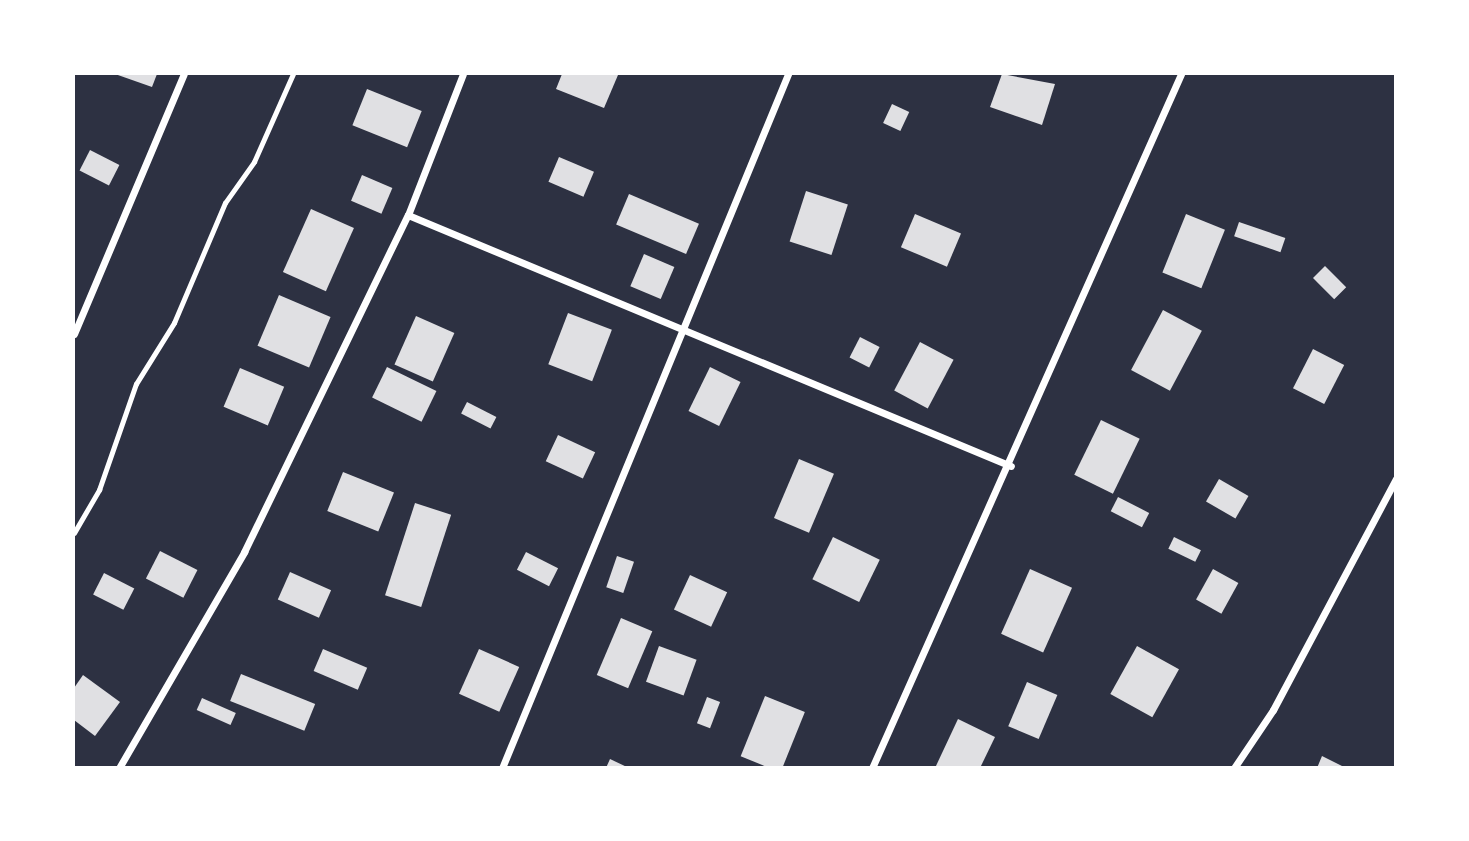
<!DOCTYPE html>
<html>
<head>
<meta charset="utf-8">
<style>
  body { margin:0 }
  #map { position:relative; width:1469px; height:841px; overflow:hidden; background:#2d3142; font-family:"Alegreya Sans",sans-serif }
  div>[style] { position:absolute }
  .building>* { inset:0; background:#e0e0e3; transform-origin:0 0 }
  .path>* { height:4.5px; margin:-2.25px; padding:0 2.25px; transform-origin:2.25px; border-radius:2.25px; background:#fff }
  .minor>* { height:7px; margin:-3.5px; padding:0 3.5px; transform-origin:3.5px; border-radius:3.5px; background:#fff }
  span { translate:-50% -50%; white-space:nowrap; text-align:center; line-height:1.15; -webkit-text-stroke:7px #fff; paint-order:stroke }
  .frame { position:absolute; inset:0; border:75px solid #fff; pointer-events:none }
</style>
</head>
<body>
<div id="map">
  <div class="building">
    <div style="clip-path:polygon(115px 74px,157px 74px,152px 87px)"></div>
    <div style="clip-path:polygon(562px 74px,614px 74px,618px 75px,604px 108px,556px 89px)"></div>
    <div style="clip-path:polygon(1002px 74px,1055px 84px,1042px 125px,990px 107px)"></div>
    <div style="left:367px;top:89px;width:59px;height:39px;rotate:22deg"></div>
    <div style="left:892px;top:104px;width:19px;height:21px;rotate:25deg"></div>
    <div style="left:90px;top:150px;width:33px;height:23px;rotate:27deg"></div>
    <div style="left:559px;top:157px;width:38px;height:27px;rotate:23deg"></div>
    <div style="left:362px;top:175px;width:33px;height:28px;rotate:23deg"></div>
    <div style="left:806px;top:191px;width:44px;height:53px;rotate:18deg"></div>
    <div style="left:629px;top:194px;width:76px;height:33px;rotate:23deg"></div>
    <div style="left:311px;top:209px;width:47px;height:69px;rotate:24deg"></div>
    <div style="left:915px;top:214px;width:50px;height:36px;rotate:23deg"></div>
    <div style="left:1186px;top:214px;width:42px;height:63px;rotate:22deg"></div>
    <div style="left:1239px;top:222px;width:49px;height:15px;rotate:19deg"></div>
    <div style="left:644px;top:254px;width:33px;height:35px;rotate:23deg"></div>
    <div style="left:1325px;top:266px;width:30px;height:17px;rotate:45deg"></div>
    <div style="left:279px;top:295px;width:56px;height:55px;rotate:23deg"></div>
    <div style="left:1163px;top:310px;width:44px;height:68px;rotate:28deg"></div>
    <div style="left:568px;top:313px;width:47px;height:55px;rotate:21deg"></div>
    <div style="left:416px;top:316px;width:42px;height:53px;rotate:24deg"></div>
    <div style="left:860px;top:337px;width:22px;height:23px;rotate:27deg"></div>
    <div style="left:920px;top:342px;width:38px;height:55px;rotate:28deg"></div>
    <div style="left:1313px;top:349px;width:35px;height:44px;rotate:27deg"></div>
    <div style="left:387px;top:367px;width:55px;height:34px;rotate:26deg"></div>
    <div style="left:710px;top:367px;width:34px;height:49px;rotate:26deg"></div>
    <div style="left:240px;top:368px;width:48px;height:42px;rotate:23deg"></div>
    <div style="left:467px;top:402px;width:33px;height:13px;rotate:27deg"></div>
    <div style="left:1101px;top:420px;width:43px;height:61px;rotate:26deg"></div>
    <div style="left:558px;top:435px;width:41px;height:29px;rotate:25deg"></div>
    <div style="left:799px;top:459px;width:38px;height:64px;rotate:23deg"></div>
    <div style="left:343px;top:472px;width:55px;height:42px;rotate:22deg"></div>
    <div style="left:1219px;top:479px;width:34px;height:26px;rotate:30deg"></div>
    <div style="left:1118px;top:497px;width:35px;height:16px;rotate:27deg"></div>
    <div style="left:415px;top:503px;width:38px;height:97px;rotate:18deg"></div>
    <div style="left:833px;top:537px;width:52px;height:47px;rotate:26deg"></div>
    <div style="left:1174px;top:537px;width:30px;height:13px;rotate:26deg"></div>
    <div style="left:160px;top:551px;width:42px;height:31px;rotate:27deg"></div>
    <div style="left:526px;top:552px;width:36px;height:20px;rotate:27deg"></div>
    <div style="left:617px;top:556px;width:18px;height:33px;rotate:19deg"></div>
    <div style="left:1030px;top:569px;width:46px;height:71px;rotate:24deg"></div>
    <div style="left:1213px;top:569px;width:29px;height:35px;rotate:29deg"></div>
    <div style="left:290px;top:572px;width:45px;height:30px;rotate:24deg"></div>
    <div style="left:104px;top:573px;width:34px;height:24px;rotate:27deg"></div>
    <div style="left:690px;top:575px;width:41px;height:38px;rotate:25deg"></div>
    <div style="left:621px;top:618px;width:34px;height:62px;rotate:23deg"></div>
    <div style="left:659px;top:646px;width:40px;height:38px;rotate:20deg"></div>
    <div style="left:1137px;top:646px;width:48px;height:55px;rotate:29deg"></div>
    <div style="left:323px;top:649px;width:48px;height:24px;rotate:23deg"></div>
    <div style="left:479px;top:649px;width:44px;height:49px;rotate:24deg"></div>
    <div style="left:241px;top:674px;width:80px;height:29px;rotate:22deg"></div>
    <div style="clip-path:polygon(83px 675px,120px 702px,95px 736px,74px 720px,74px 688px)"></div>
    <div style="left:1027px;top:682px;width:33px;height:48px;rotate:23deg"></div>
    <div style="left:765px;top:696px;width:43px;height:65px;rotate:22deg"></div>
    <div style="left:707px;top:697px;width:14px;height:28px;rotate:21deg"></div>
    <div style="left:202px;top:698px;width:37px;height:13px;rotate:24deg"></div>
    <div style="clip-path:polygon(958px 719px,995px 737px,980px 768px,935px 768px)"></div>
    <div style="clip-path:polygon(1322px 756px,1346px 768px,1317px 768px)"></div>
    <div style="clip-path:polygon(610px 759px,629px 768px,606px 768px)"></div>
  </div>
  <div class="path">
    <div style="left:74px;top:533px;width:50px;rotate:-59.8deg"></div>
    <div style="left:99px;top:490px;width:112px;rotate:-70.8deg"></div>
    <div style="left:136px;top:384px;width:72px;rotate:-58.1deg"></div>
    <div style="left:174px;top:323px;width:130px;rotate:-67deg"></div>
    <div style="left:225px;top:203px;width:50px;rotate:-54.7deg"></div>
    <div style="left:254px;top:162px;width:96px;rotate:-66.1deg"></div>
  </div>
  <div class="minor">
    <div style="left:408px;top:215px;width:653px;rotate:22.6deg"></div>
    <div style="left:74px;top:334px;width:282px;rotate:-67.1deg"></div>
    <div style="left:119px;top:768px;width:250px;rotate:-59.9deg"></div>
    <div style="left:244px;top:552px;width:375px;rotate:-64.1deg"></div>
    <div style="left:408px;top:215px;width:151px;rotate:-68.7deg"></div>
    <div style="left:502px;top:768px;width:751px;rotate:-67.6deg"></div>
    <div style="left:872px;top:768px;width:760px;rotate:-66deg"></div>
    <div style="left:1234px;top:768px;width:70px;rotate:-56.1deg"></div>
    <div style="left:1273px;top:710px;width:262px;rotate:-62deg"></div>
  </div>
  <div class="frame"></div>
</div>
</body>
</html>
